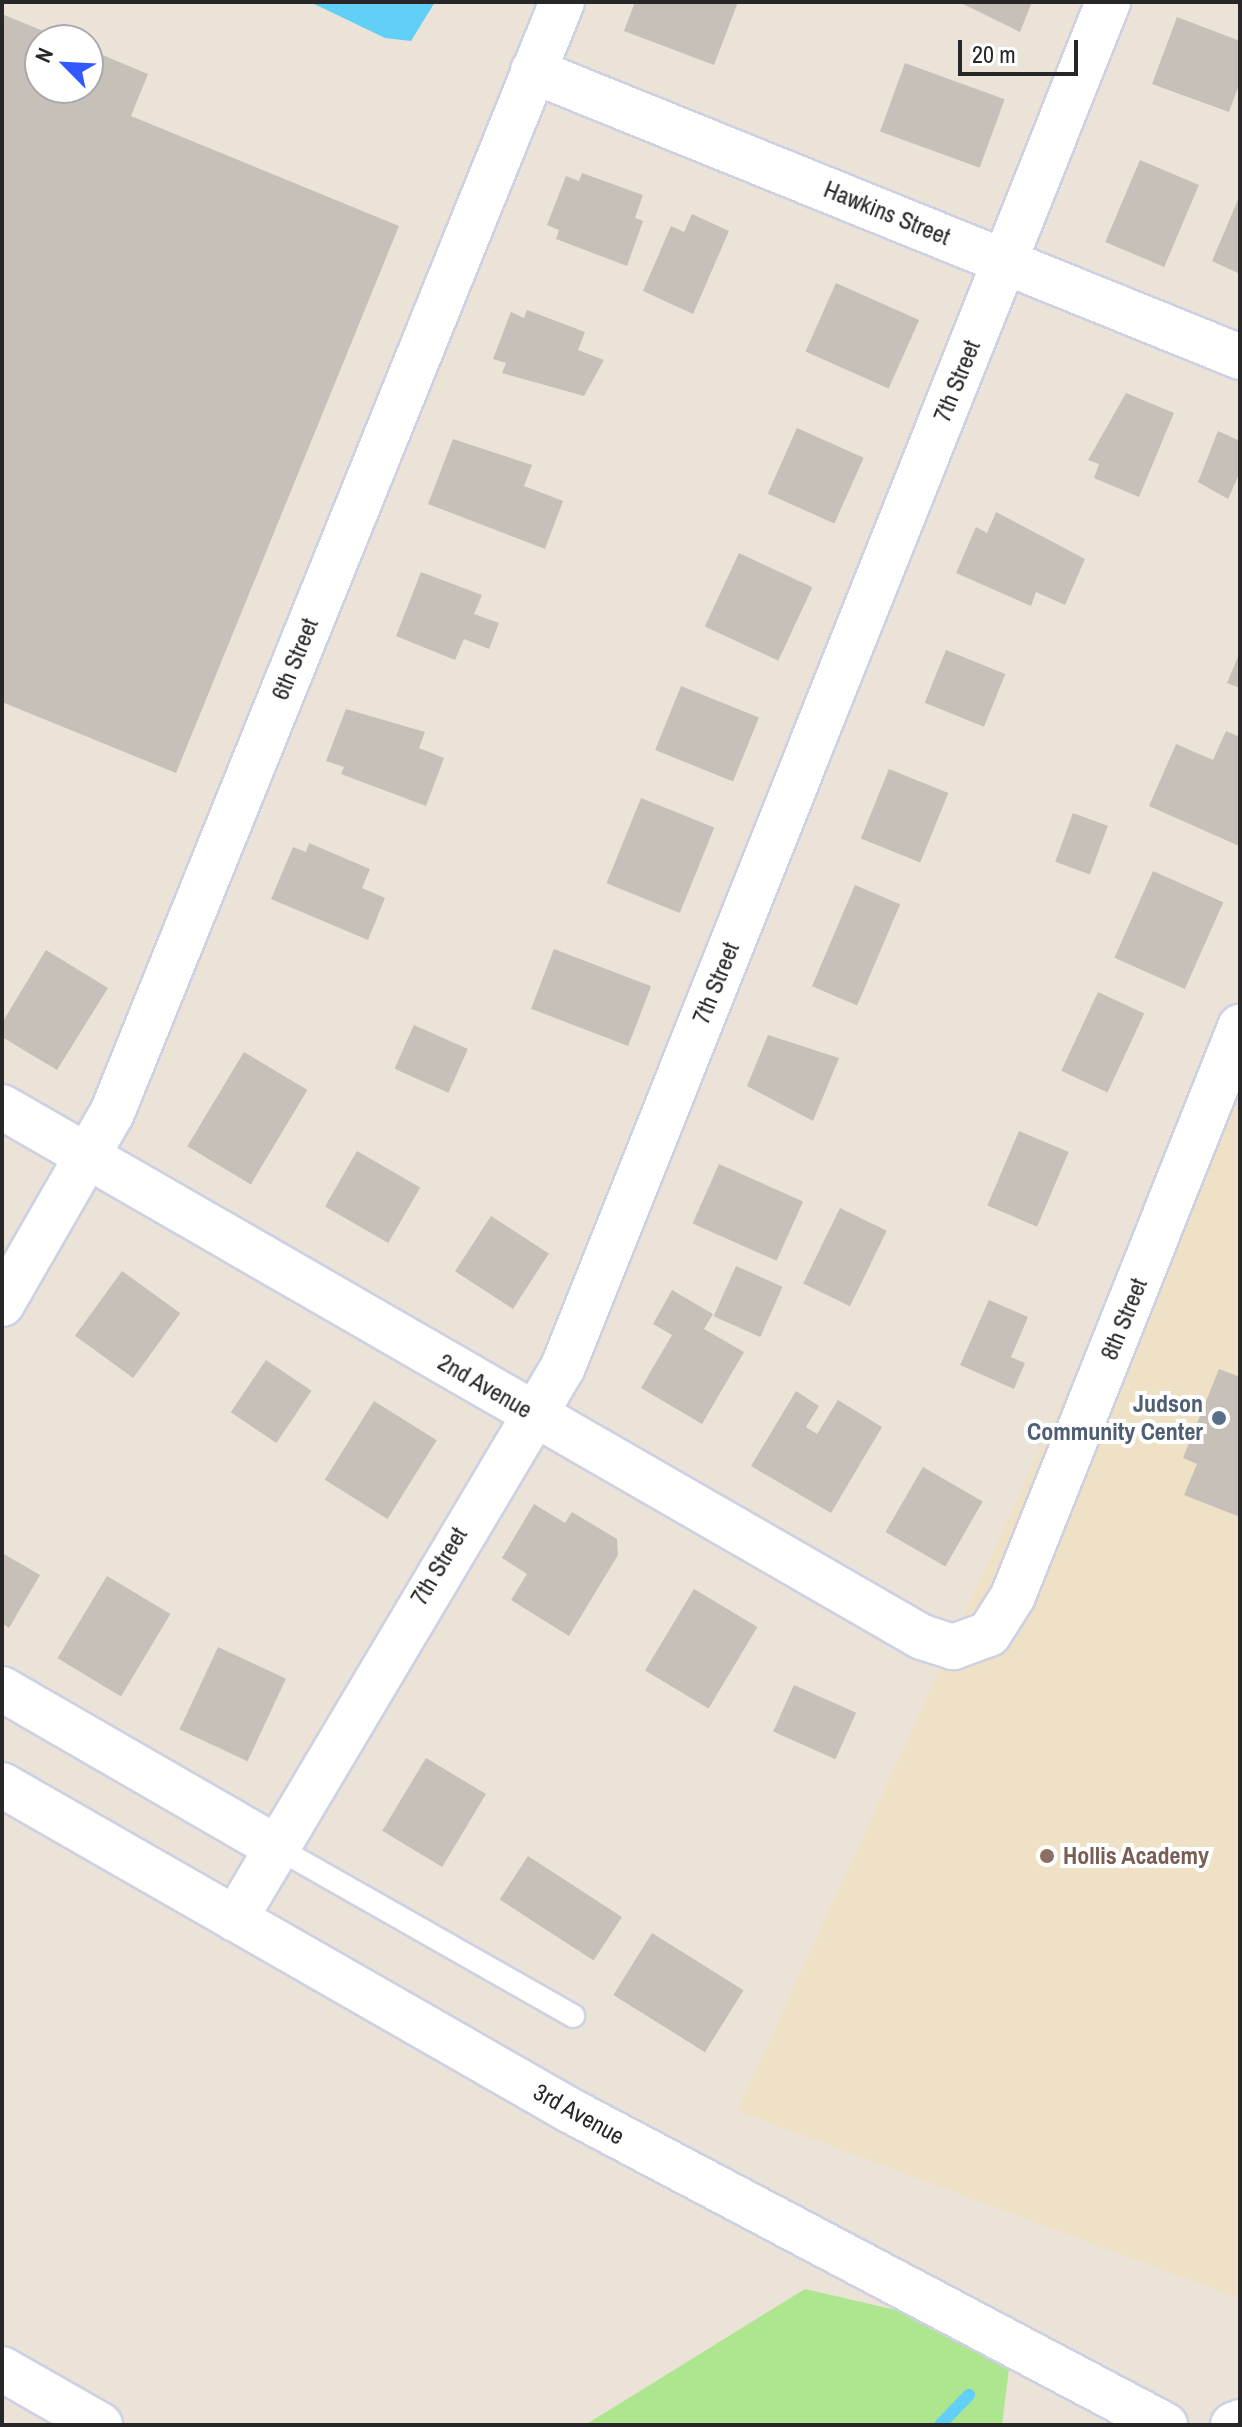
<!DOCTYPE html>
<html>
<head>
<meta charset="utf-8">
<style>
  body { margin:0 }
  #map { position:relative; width:1242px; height:2427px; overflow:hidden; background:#ebe3d7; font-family:"Archivo Narrow",sans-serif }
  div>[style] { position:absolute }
  .education>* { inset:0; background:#efe1c5 }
  .green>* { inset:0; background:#aee68f }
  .water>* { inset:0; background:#62d0f6 }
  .stream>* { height:12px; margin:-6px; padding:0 6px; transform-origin:6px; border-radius:6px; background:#62d0f6 }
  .building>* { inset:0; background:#c6c0b8; transform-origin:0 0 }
  .roads { filter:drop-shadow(2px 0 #cdd1e2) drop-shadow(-2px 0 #cdd1e2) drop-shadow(0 2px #cdd1e2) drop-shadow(0 -2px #cdd1e2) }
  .service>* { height:22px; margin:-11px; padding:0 11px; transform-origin:11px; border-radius:11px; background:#fff }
  .minor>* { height:44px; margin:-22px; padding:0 22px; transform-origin:22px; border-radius:22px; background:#fff }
  .dots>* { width:22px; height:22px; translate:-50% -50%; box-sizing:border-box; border:4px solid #fff; border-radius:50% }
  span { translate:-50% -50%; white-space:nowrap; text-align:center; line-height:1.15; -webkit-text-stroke:8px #fff; paint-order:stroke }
  .street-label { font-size:24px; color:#272727 }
  .service-label { font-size:24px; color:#4e5e75; font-weight:700 }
  .right { translate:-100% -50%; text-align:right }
  .education-label { font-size:24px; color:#785e54; font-weight:700 }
  .left { translate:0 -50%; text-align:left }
  .frame { position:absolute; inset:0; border:4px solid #272727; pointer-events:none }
  .north { position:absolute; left:24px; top:24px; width:80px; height:80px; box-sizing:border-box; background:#fff; border:2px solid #a9a9a9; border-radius:50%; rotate:294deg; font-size:22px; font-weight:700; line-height:32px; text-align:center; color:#272727 }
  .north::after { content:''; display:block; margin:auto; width:28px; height:36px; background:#3159ff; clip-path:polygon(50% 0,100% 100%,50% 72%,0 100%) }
  .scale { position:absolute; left:958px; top:40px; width:120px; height:36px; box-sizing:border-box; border:4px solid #272727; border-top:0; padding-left:10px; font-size:24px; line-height:28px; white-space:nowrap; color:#272727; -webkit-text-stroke:6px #fff; paint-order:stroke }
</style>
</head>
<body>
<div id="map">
  <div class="education">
    <div style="clip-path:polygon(1240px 1014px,1240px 2299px,737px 2111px)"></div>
  </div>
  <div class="green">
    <div style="clip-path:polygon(805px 2289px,1013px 2337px,1002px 2425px,585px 2425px)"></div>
  </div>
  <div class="water">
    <div style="clip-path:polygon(310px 2px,435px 2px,411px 41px,385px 38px)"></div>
  </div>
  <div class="stream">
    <div style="left:940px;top:2425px;width:42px;rotate:-46deg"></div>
  </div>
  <div class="building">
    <div style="clip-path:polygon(635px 2px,738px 2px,714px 65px,624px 31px)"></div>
    <div style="clip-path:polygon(959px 2px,1032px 2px,1020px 32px)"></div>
    <div style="clip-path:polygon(2px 14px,65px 40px,40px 40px,40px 88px,88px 88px,88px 49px,148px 74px,131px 116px,399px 226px,176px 773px,2px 702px)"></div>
    <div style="clip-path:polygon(1177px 17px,1240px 41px,1240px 82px,1229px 112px,1152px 84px)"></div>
    <div style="left:905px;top:63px;width:106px;height:73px;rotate:20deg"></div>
    <div style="left:1140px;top:160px;width:64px;height:89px;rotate:23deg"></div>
    <div style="clip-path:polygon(582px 173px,643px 195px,635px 218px,643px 221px,627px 266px,556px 239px,559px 230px,547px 225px,566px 176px,579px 181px)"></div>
    <div style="clip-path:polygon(1240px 195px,1240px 274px,1212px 261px)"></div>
    <div style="clip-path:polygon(692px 214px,729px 231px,693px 314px,643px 291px,671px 226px,684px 232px)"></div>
    <div style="left:836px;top:283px;width:91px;height:75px;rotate:24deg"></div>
    <div style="clip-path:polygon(527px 310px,585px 332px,578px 350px,604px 360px,584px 396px,502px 373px,506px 363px,493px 359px,511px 312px,524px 318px)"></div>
    <div style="clip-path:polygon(1126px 393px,1174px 413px,1139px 497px,1094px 478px,1099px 464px,1088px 460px)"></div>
    <div style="left:797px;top:428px;width:73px;height:72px;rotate:24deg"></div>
    <div style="clip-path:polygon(1218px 431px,1240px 441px,1240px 472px,1228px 499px,1198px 482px)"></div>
    <div style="clip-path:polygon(453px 439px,532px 465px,524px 486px,563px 501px,545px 549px,428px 504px)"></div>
    <div style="clip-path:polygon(996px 512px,1085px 559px,1065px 605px,1036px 592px,1031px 606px,956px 573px,976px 527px,987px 533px)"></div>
    <div style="left:739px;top:553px;width:81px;height:81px;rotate:25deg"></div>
    <div style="clip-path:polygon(421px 572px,482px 595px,474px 614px,499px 623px,489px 649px,464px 639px,455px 660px,396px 636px)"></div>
    <div style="left:946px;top:650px;width:64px;height:57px;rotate:22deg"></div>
    <div style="clip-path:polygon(1240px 652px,1240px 688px,1227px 683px)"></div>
    <div style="left:681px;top:686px;width:84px;height:69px;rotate:22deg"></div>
    <div style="clip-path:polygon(346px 709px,425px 732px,419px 748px,444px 758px,426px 806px,341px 774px,344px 767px,326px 761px)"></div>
    <div style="clip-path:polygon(1226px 731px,1240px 737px,1239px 846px,1149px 806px,1176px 744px,1213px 760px)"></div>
    <div style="left:889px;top:769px;width:64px;height:75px;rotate:22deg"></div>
    <div style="left:641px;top:798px;width:79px;height:92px;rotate:22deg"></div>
    <div style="left:1073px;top:813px;width:37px;height:52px;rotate:20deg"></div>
    <div style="clip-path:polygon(309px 843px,370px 869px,362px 888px,385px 898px,368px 940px,271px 899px,293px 847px,306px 852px)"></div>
    <div style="left:1153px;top:871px;width:77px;height:95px;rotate:24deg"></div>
    <div style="left:855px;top:885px;width:49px;height:110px;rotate:23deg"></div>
    <div style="left:554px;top:949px;width:104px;height:64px;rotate:21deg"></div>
    <div style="clip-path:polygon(46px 950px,108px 988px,57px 1070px,2px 1037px,2px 1023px)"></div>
    <div style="left:1098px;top:992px;width:51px;height:87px;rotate:25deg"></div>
    <div style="left:414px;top:1025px;width:59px;height:48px;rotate:24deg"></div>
    <div style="clip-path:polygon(768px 1035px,839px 1058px,813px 1121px,747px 1086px)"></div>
    <div style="left:244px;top:1052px;width:74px;height:110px;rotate:31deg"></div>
    <div style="left:1019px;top:1131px;width:54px;height:81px;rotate:23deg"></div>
    <div style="left:357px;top:1151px;width:73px;height:64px;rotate:30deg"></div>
    <div style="left:719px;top:1164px;width:92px;height:65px;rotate:24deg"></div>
    <div style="left:840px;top:1208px;width:52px;height:84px;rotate:26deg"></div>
    <div style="left:491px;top:1216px;width:69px;height:66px;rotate:33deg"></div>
    <div style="left:736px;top:1266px;width:51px;height:55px;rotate:24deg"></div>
    <div style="left:122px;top:1271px;width:72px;height:80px;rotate:36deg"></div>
    <div style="clip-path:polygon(672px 1290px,713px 1314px,704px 1329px,744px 1352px,702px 1424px,641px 1388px,672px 1335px,653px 1324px)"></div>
    <div style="clip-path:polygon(989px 1300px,1028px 1317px,1011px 1357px,1025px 1363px,1014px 1389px,960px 1365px)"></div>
    <div style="left:266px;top:1360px;width:55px;height:63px;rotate:34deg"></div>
    <div style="clip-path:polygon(1219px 1369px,1240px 1377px,1240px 1517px,1184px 1495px,1197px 1464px,1183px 1458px)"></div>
    <div style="clip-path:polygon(796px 1391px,819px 1406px,806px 1427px,817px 1434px,838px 1400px,882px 1427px,831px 1513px,751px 1466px)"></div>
    <div style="left:374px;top:1401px;width:74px;height:93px;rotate:32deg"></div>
    <div style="left:923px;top:1467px;width:69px;height:75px;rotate:30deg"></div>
    <div style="clip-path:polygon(534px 1504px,565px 1523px,572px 1512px,617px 1539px,618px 1555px,569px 1636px,511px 1600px,527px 1574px,502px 1558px)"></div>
    <div style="clip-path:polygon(2px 1553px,40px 1575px,9px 1628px,2px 1623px)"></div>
    <div style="left:107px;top:1576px;width:74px;height:96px;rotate:31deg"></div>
    <div style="left:694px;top:1589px;width:74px;height:95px;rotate:31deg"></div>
    <div style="left:218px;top:1647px;width:75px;height:91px;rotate:25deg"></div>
    <div style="left:794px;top:1685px;width:68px;height:51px;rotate:24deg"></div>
    <div style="left:426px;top:1758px;width:70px;height:85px;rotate:31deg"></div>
    <div style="left:528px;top:1856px;width:112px;height:52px;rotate:33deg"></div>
    <div style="left:652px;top:1933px;width:108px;height:73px;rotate:32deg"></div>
  </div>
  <div class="roads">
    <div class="service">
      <div style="left:274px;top:1846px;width:344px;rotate:29.6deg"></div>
    </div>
    <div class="minor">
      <div style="left:533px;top:71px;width:763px;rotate:22.02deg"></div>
      <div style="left:2px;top:1107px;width:1062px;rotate:29.95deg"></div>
      <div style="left:922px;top:1637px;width:33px;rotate:18deg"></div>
      <div style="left:953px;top:1647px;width:38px;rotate:-20deg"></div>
      <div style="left:989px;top:1634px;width:45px;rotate:-57.7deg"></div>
      <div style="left:1013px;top:1596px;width:613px;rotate:-68.25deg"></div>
      <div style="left:2px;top:1304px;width:220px;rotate:-60.1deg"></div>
      <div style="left:112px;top:1113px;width:1199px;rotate:-67.95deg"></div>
      <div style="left:2px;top:1689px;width:314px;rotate:30deg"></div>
      <div style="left:2px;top:1785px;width:656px;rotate:29.81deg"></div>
      <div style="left:571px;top:2111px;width:672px;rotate:27.86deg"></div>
      <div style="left:235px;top:1919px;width:642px;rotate:-59.28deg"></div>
      <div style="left:563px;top:1367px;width:1470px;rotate:-68.23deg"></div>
      <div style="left:2px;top:2369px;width:113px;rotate:29.7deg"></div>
      <div style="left:1233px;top:2425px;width:8px;rotate:-23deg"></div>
    </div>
  </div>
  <div class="dots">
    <div style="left:1219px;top:1418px;background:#5c6f8a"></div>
    <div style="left:1047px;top:1856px;background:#8d6e63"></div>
  </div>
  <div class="street-label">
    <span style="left:887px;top:213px;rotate:22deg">Hawkins Street</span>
    <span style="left:957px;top:381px;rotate:-68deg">7th Street</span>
    <span style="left:295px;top:659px;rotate:-68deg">6th Street</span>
    <span style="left:716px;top:983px;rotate:-68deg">7th Street</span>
    <span style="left:1124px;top:1319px;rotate:-68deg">8th Street</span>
    <span style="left:485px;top:1386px;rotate:30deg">2nd Avenue</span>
    <span style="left:439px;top:1566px;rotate:-59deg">7th Street</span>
    <span style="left:579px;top:2114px;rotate:29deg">3rd Avenue</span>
  </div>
  <div class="service-label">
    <span class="right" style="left:1203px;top:1418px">Judson<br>Community Center</span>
  </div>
  <div class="education-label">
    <span class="left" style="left:1063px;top:1856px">Hollis Academy</span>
  </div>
  <div class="frame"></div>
  <div class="north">N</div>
  <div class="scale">20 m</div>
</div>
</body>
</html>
